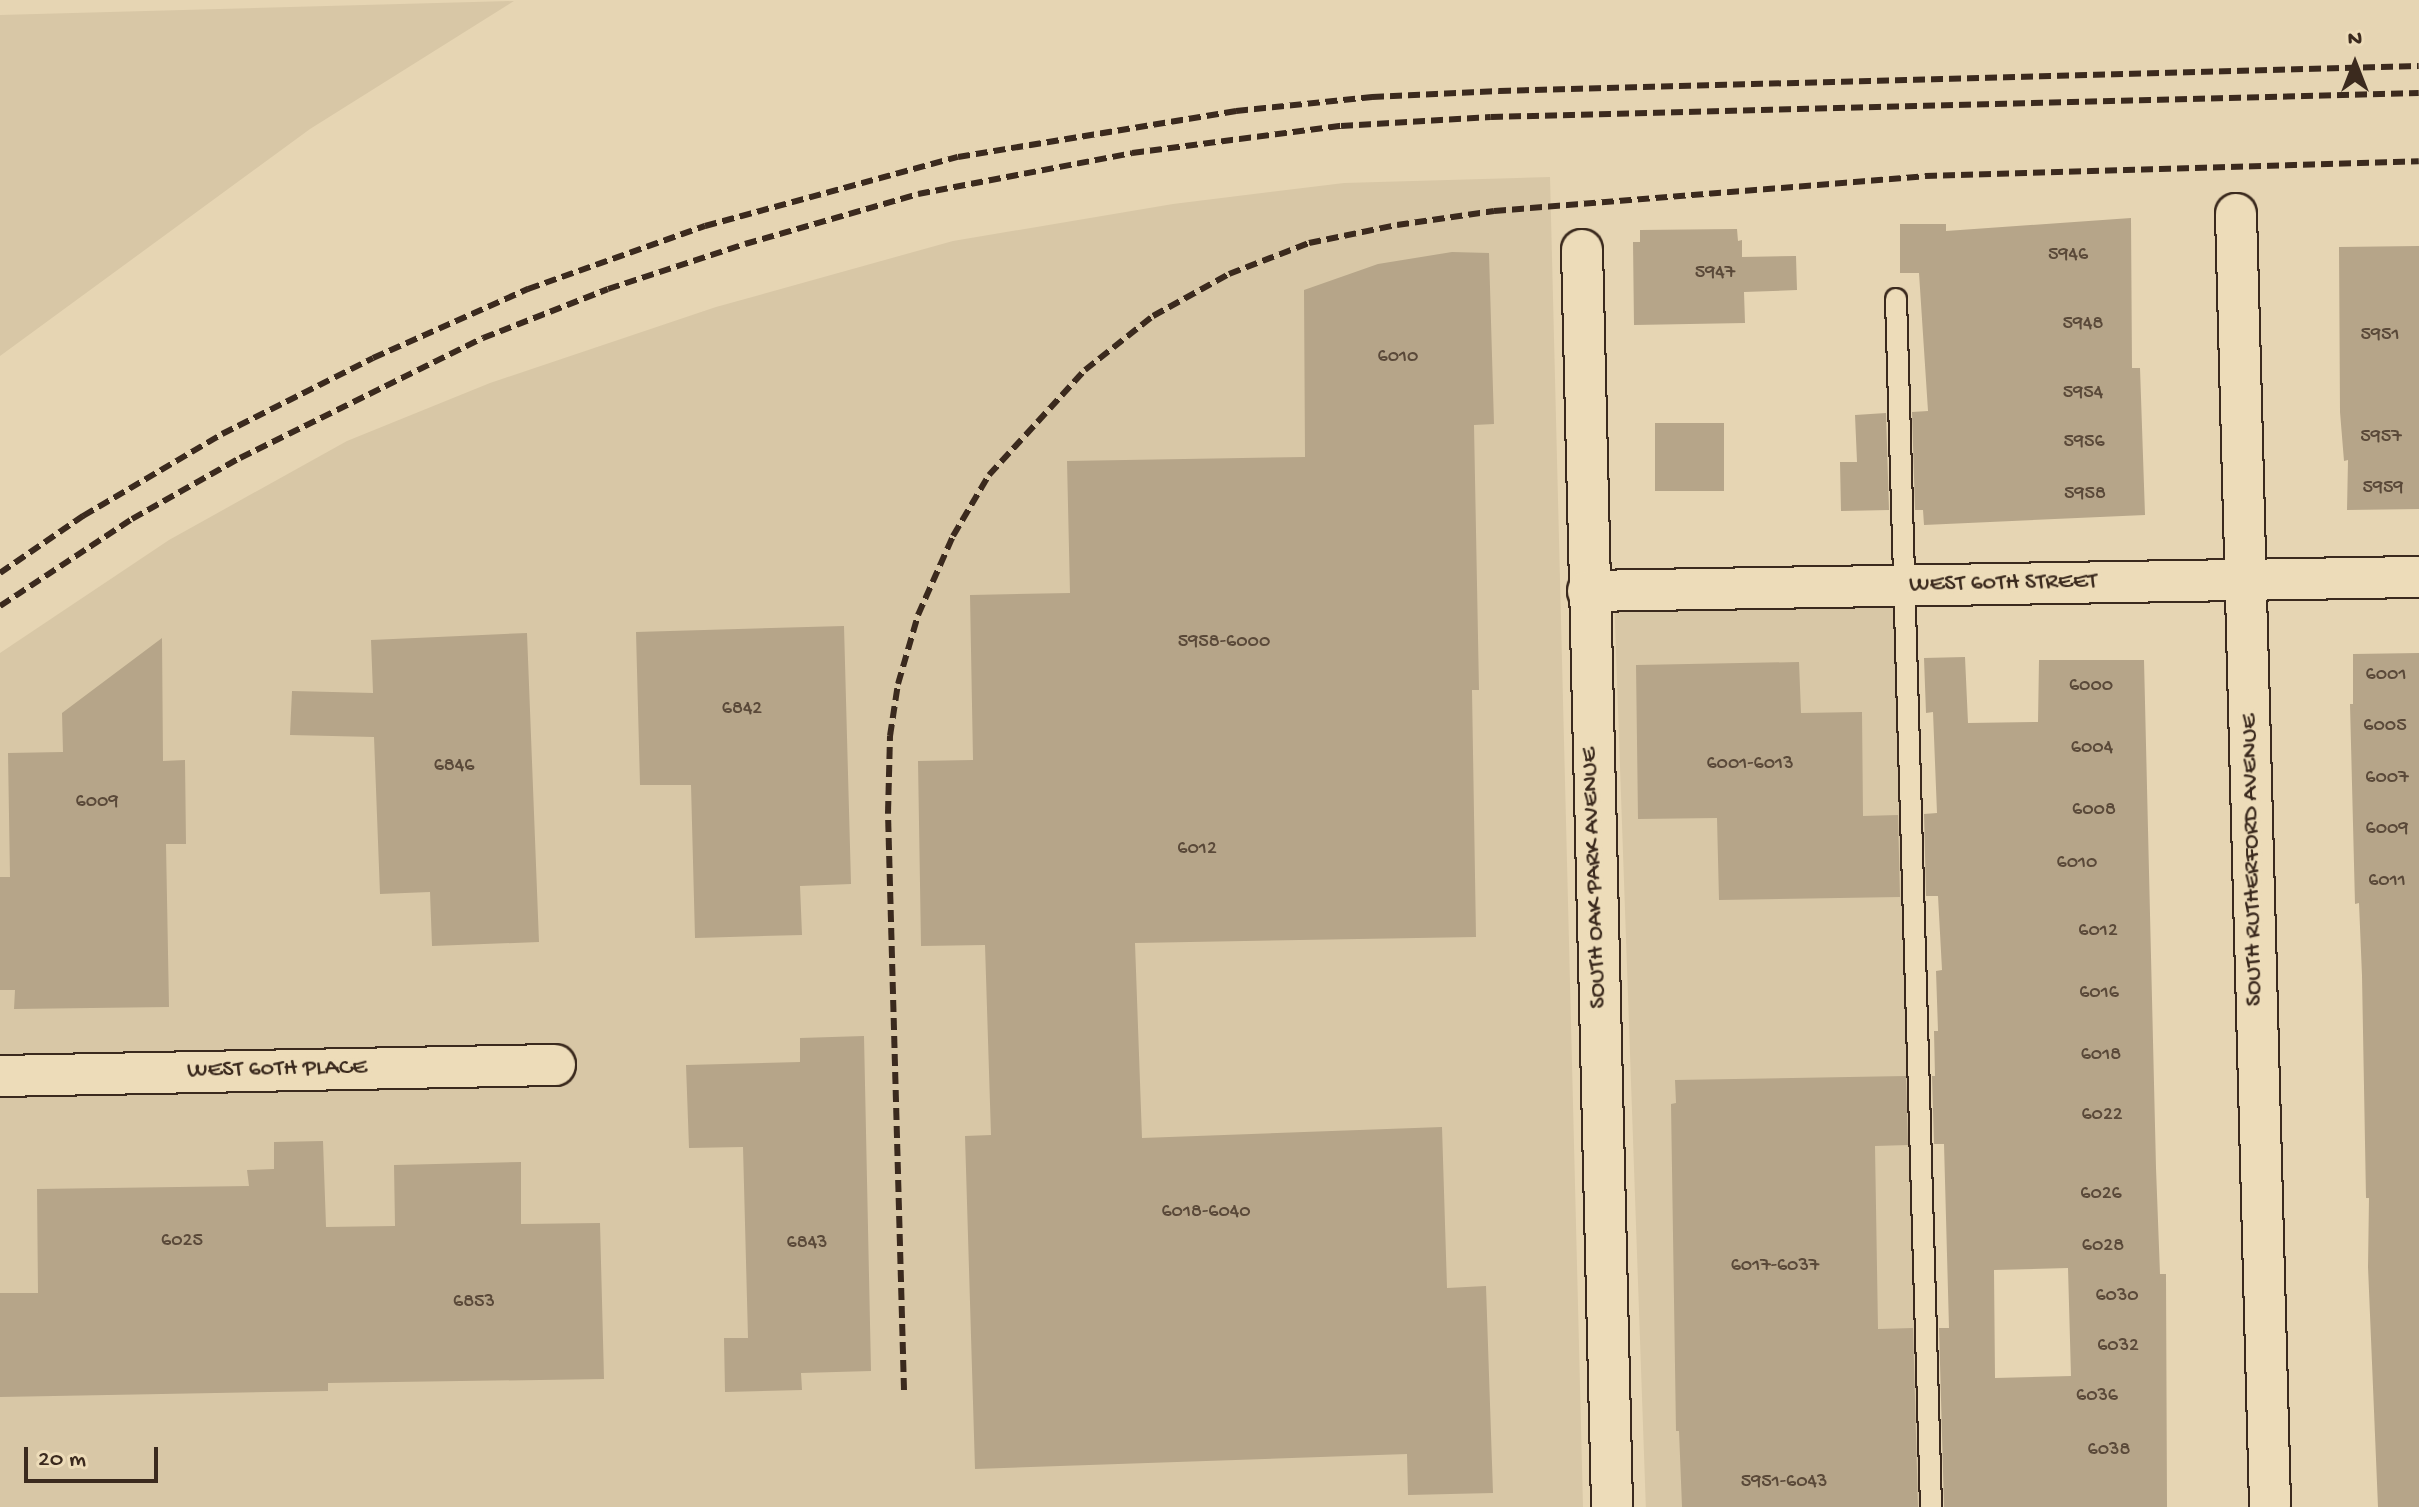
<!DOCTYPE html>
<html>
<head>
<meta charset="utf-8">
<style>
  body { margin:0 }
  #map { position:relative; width:2419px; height:1507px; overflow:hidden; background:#e6d5b3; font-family:"Gochi Hand",sans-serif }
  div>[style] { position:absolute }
  .built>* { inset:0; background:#d8c7a6; transform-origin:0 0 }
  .building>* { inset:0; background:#b6a589; transform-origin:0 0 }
  .roads { filter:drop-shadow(2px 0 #3b2a1e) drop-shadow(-2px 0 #3b2a1e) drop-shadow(0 2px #3b2a1e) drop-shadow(0 -2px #3b2a1e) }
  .service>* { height:20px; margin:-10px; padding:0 10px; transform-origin:10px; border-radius:10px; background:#eddcb9 }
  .minor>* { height:40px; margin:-20px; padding:0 20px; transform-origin:20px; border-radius:20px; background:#eddcb9 }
  .rail>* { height:6px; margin-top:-3px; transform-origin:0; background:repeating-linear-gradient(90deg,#3b2a1e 0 12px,transparent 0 18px) }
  span { translate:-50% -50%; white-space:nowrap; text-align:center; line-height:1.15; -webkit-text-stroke:7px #eddcb9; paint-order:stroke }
  .number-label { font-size:20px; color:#5a4939 }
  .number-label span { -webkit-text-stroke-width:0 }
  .street-label { font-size:24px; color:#3b2a1e }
  .north { position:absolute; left:2315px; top:24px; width:80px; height:80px; -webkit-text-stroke:6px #eddcb9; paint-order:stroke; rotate:0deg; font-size:22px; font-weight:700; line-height:32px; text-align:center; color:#3b2a1e }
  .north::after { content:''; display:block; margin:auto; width:28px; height:36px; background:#3b2a1e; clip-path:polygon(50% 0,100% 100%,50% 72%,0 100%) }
  .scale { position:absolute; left:24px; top:1447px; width:134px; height:36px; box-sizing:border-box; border:4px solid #3b2a1e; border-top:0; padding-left:10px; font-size:24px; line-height:28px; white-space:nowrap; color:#3b2a1e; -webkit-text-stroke:6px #eddcb9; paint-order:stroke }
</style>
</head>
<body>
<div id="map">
  <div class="built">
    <div style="clip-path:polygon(514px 1px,310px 129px,0 356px,0 15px)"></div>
    <div style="clip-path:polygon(1550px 177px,1583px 1507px,0 1507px,0 653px,169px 540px,347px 441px,490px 383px,716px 307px,953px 241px,1173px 204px,1344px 183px)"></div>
    <div style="left:1895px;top:590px;width:917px;height:281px;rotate:88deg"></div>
  </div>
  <div class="building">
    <div style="clip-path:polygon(2131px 218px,2132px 368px,2140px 368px,2145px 515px,1924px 525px,1923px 510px,1915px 510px,1912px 412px,1928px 411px,1919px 273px,1900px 273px,1900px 224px,1946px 224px,1946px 231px)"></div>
    <div style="clip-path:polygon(1737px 229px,1738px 241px,1742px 240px,1742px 257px,1796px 256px,1797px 290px,1744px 292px,1745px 323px,1634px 325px,1633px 242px,1640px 242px,1640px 230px)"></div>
    <div style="clip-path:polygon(2419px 246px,2419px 509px,2347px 510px,2348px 460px,2344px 461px,2340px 412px,2339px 247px)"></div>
    <div style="clip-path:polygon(1452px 252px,1489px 253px,1494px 424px,1474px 425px,1479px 690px,1472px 690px,1476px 937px,1135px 943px,1142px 1138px,1442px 1127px,1447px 1288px,1486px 1286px,1493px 1493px,1408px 1495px,1407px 1454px,975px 1469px,965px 1136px,991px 1135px,985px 945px,921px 946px,918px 761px,973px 760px,970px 595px,1070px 593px,1067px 461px,1305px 457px,1304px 290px,1378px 264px)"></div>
    <div style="clip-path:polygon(1886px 413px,1889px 510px,1841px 511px,1840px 462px,1857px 462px,1855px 415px)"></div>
    <div style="left:1655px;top:423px;width:69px;height:68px"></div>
    <div style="clip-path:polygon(844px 626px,851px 884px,800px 886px,802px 935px,695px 938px,691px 785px,640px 785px,636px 632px)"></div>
    <div style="clip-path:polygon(527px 633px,539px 942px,432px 946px,430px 892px,380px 894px,374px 737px,290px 735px,292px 691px,373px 693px,371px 640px)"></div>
    <div style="clip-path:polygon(162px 638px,163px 761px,185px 760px,186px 844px,166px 844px,169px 1007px,14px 1009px,15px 990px,0 990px,0 877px,10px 877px,8px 753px,63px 752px,62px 713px)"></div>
    <div style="clip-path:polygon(2419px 653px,2419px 1507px,2378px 1507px,2368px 1267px,2369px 1198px,2366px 1198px,2362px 976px,2359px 903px,2355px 904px,2350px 704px,2353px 704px,2353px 654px)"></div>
    <div style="clip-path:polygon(evenodd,1965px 657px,1968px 723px,2038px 722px,2039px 660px,2144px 660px,2156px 1168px,2160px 1274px,2166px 1274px,2167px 1507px,1944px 1507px,1939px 1328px,1949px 1328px,1944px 1144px,1934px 1144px,1932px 1076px,1935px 1076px,1934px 1031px,1938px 1031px,1936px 971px,1942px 970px,1938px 896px,1926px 896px,1924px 814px,1937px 813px,1933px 712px,1926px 713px,1924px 658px,1965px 657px,2068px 1268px,2071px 1376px,1995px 1378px,1994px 1270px,2068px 1268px)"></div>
    <div style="clip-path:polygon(1799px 662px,1801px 713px,1862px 712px,1863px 816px,1898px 815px,1900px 897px,1719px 900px,1717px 818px,1638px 819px,1636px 665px)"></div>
    <div style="clip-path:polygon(864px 1036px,871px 1371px,801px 1373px,802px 1390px,725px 1392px,724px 1338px,748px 1338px,743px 1147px,689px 1148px,686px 1065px,800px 1062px,800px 1038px)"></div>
    <div style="clip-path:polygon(1906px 1076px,1908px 1145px,1875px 1146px,1878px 1329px,1913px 1328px,1918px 1507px,1682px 1507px,1679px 1431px,1676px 1431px,1671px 1104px,1676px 1103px,1675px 1080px)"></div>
    <div style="clip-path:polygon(323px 1141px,326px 1227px,395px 1226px,394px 1165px,521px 1162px,521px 1224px,600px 1223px,604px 1379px,328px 1383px,328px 1391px,0 1397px,0 1293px,38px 1293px,37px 1189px,249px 1186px,247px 1170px,274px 1169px,274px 1142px)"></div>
  </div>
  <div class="roads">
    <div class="service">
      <div style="left:1896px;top:299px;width:1209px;rotate:88.34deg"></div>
    </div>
    <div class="minor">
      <div style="left:2236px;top:214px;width:1293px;rotate:88.49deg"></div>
      <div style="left:1582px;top:250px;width:1257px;rotate:88.63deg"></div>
      <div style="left:1588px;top:591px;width:831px;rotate:-0.97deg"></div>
      <div style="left:0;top:1076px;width:555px;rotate:-1.14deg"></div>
    </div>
  </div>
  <div class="rail">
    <div style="left:0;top:573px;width:101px;rotate:-34.5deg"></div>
    <div style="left:83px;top:516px;width:161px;rotate:-30.5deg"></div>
    <div style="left:222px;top:434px;width:169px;rotate:-26.7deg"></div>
    <div style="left:373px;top:358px;width:170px;rotate:-24deg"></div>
    <div style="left:528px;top:289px;width:188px;rotate:-19.6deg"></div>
    <div style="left:705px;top:226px;width:262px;rotate:-15.3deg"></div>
    <div style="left:958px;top:157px;width:282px;rotate:-9.4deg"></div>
    <div style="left:1236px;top:111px;width:137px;rotate:-5.9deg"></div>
    <div style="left:1372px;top:97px;width:127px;rotate:-2.7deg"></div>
    <div style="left:1499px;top:91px;width:920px;rotate:-1.56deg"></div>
    <div style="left:0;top:606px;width:158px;rotate:-33.4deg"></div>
    <div style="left:132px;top:519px;width:124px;rotate:-29.5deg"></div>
    <div style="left:240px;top:458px;width:271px;rotate:-26.3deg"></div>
    <div style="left:483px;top:338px;width:134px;rotate:-21.4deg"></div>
    <div style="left:608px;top:289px;width:144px;rotate:-18.2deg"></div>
    <div style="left:745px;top:244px;width:180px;rotate:-16.1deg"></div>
    <div style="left:918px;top:194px;width:218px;rotate:-10.8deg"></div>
    <div style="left:1132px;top:153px;width:211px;rotate:-7.4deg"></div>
    <div style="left:1341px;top:126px;width:150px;rotate:-3.4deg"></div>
    <div style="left:1491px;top:117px;width:928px;rotate:-1.48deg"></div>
    <div style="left:904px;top:1390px;width:577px;rotate:-91.59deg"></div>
    <div style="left:888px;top:813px;width:77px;rotate:-88.5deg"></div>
    <div style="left:890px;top:736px;width:53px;rotate:-81.3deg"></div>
    <div style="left:898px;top:684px;width:72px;rotate:-73.8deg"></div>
    <div style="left:918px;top:615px;width:86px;rotate:-66.1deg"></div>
    <div style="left:953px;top:536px;width:71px;rotate:-59.5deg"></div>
    <div style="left:989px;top:475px;width:142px;rotate:-47.6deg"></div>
    <div style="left:1085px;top:370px;width:87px;rotate:-38.5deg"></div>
    <div style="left:1153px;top:316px;width:87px;rotate:-28.9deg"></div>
    <div style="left:1229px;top:274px;width:86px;rotate:-21.2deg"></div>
    <div style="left:1309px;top:243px;width:90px;rotate:-11.6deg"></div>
    <div style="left:1397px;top:225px;width:98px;rotate:-8.2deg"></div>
    <div style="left:1494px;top:211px;width:432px;rotate:-4.6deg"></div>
    <div style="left:1925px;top:176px;width:494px;rotate:-1.7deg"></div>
  </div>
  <div class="number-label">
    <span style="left:2068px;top:255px">5946</span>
    <span style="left:1715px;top:273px">5947</span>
    <span style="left:2083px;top:324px">5948</span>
    <span style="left:2380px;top:335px">5951</span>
    <span style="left:1398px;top:357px">6010</span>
    <span style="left:2083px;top:393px">5954</span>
    <span style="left:2381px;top:437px">5957</span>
    <span style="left:2084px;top:442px">5956</span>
    <span style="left:2383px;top:488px">5959</span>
    <span style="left:2085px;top:494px">5958</span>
    <span style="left:1224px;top:642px">5958-6000</span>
    <span style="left:2386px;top:675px">6001</span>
    <span style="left:2091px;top:686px">6000</span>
    <span style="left:742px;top:709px">6842</span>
    <span style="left:2385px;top:726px">6005</span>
    <span style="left:2092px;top:748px">6004</span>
    <span style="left:1750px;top:764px">6001-6013</span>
    <span style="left:454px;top:766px">6846</span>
    <span style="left:2387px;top:778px">6007</span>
    <span style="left:97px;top:802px">6009</span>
    <span style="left:2094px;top:810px">6008</span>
    <span style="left:2387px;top:829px">6009</span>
    <span style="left:1197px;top:849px">6012</span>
    <span style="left:2077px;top:863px">6010</span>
    <span style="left:2387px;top:881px">6011</span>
    <span style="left:2098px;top:931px">6012</span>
    <span style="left:2099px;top:993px">6016</span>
    <span style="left:2101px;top:1055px">6018</span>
    <span style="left:2102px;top:1115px">6022</span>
    <span style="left:2101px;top:1194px">6026</span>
    <span style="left:1206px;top:1212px">6018-6040</span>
    <span style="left:182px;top:1241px">6025</span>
    <span style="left:807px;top:1243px">6843</span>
    <span style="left:2103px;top:1246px">6028</span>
    <span style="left:1775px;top:1266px">6017-6037</span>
    <span style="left:2117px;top:1296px">6030</span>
    <span style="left:474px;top:1302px">6853</span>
    <span style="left:2118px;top:1346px">6032</span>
    <span style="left:2097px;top:1396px">6036</span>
    <span style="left:2109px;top:1450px">6038</span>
    <span style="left:1784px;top:1482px">5951-6043</span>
  </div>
  <div class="street-label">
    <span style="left:2003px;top:584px;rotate:-1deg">WEST 60TH STREET</span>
    <span style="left:2253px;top:860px;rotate:-91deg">SOUTH RUTHERFORD AVENUE</span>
    <span style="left:1595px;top:878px;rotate:-92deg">SOUTH OAK PARK AVENUE</span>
    <span style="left:277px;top:1070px;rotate:-1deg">WEST 60TH PLACE</span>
  </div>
  <div class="north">N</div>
  <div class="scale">20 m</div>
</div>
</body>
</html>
